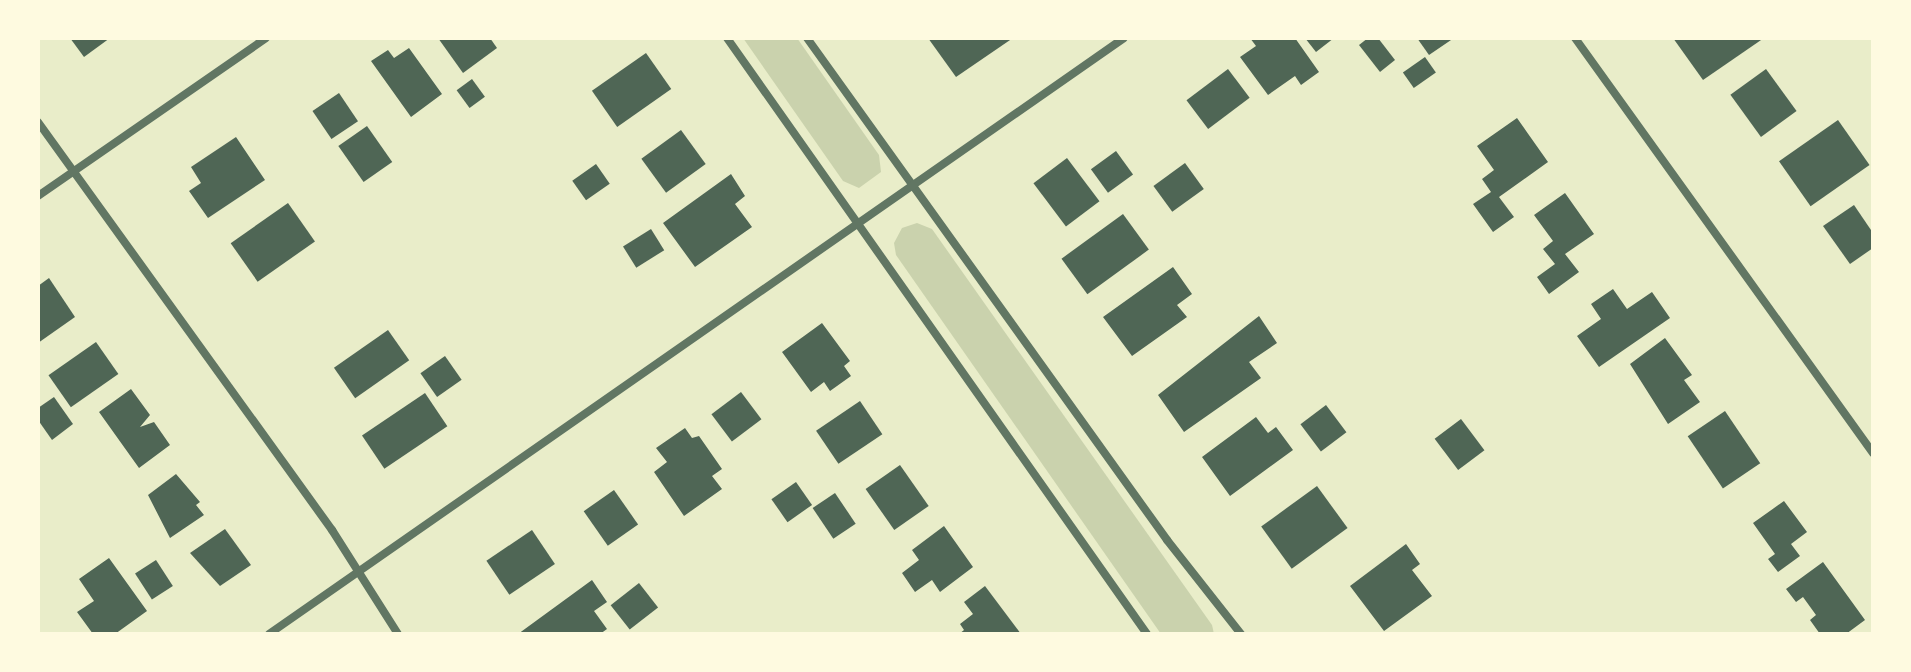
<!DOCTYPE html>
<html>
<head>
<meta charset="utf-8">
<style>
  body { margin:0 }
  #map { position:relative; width:1911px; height:672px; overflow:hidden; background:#e9edc9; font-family:Mulish,sans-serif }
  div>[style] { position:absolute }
  .green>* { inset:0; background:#cad2ad }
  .building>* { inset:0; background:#4f6655; transform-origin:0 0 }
  .minor>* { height:8px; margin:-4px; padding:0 4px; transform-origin:4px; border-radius:4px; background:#617663 }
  span { translate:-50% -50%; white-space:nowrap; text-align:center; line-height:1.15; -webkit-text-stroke:7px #fefae0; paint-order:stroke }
  .frame { position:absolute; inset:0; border:40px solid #fefae0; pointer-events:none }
</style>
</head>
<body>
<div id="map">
  <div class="green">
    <div style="clip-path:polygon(743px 38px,797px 38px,879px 155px,881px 172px,859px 188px,843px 181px)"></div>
    <div style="clip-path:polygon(917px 223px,932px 229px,1212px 625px,1214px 634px,1161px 634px,896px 255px,894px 243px,902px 228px)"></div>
  </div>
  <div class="building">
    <div style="clip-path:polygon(70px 38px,110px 38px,84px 57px)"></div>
    <div style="clip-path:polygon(438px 38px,490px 38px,497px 48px,463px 73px)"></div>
    <div style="clip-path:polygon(928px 38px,1013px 38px,956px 77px)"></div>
    <div style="clip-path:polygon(1250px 38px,1295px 38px,1319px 72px,1301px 85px,1295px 76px,1268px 95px,1240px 57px,1256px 46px)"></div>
    <div style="clip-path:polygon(1305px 38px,1334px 38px,1316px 52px)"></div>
    <div style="clip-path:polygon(1368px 38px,1378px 38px,1395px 60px,1380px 72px,1359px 45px)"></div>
    <div style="clip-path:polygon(1417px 38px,1454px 38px,1429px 55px)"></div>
    <div style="clip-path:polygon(1673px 38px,1764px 38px,1703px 80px)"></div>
    <div style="clip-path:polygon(409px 48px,442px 94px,411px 117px,371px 61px,388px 50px,394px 58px)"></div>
    <div style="left:646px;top:53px;width:44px;height:66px;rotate:55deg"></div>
    <div style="left:1425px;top:57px;width:19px;height:27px;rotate:55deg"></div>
    <div style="left:1228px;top:69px;width:36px;height:52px;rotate:53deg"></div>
    <div style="left:1766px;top:69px;width:52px;height:44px;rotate:54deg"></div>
    <div style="left:472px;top:79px;width:22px;height:19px;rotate:54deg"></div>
    <div style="left:339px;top:93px;width:34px;height:32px;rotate:56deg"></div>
    <div style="clip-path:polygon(1517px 118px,1548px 162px,1499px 197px,1514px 217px,1493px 232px,1473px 204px,1491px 192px,1482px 179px,1494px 170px,1477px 146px)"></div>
    <div style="left:1838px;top:120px;width:55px;height:72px;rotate:55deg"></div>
    <div style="left:367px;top:126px;width:44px;height:35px;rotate:55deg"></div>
    <div style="left:681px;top:130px;width:42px;height:49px;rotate:54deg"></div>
    <div style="clip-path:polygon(236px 137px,265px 180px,208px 218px,189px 191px,201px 183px,191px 167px)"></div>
    <div style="left:1116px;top:151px;width:29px;height:31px;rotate:54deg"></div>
    <div style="left:1067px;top:158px;width:54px;height:42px;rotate:53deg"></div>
    <div style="left:1185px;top:163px;width:32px;height:39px;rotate:54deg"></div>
    <div style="left:596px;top:164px;width:24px;height:29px;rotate:55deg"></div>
    <div style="clip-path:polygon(731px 174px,745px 196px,735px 204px,752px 227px,695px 267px,663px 223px)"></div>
    <div style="clip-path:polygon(1565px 193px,1594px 234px,1565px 254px,1579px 272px,1549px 294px,1537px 277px,1555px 264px,1543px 249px,1553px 241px,1534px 215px)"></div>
    <div style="left:288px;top:203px;width:47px;height:70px;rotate:55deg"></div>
    <div style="clip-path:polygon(1854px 205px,1873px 233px,1873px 248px,1850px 264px,1823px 226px)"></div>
    <div style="left:1123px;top:214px;width:44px;height:76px;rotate:54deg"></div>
    <div style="left:651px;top:229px;width:25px;height:33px;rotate:58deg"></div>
    <div style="clip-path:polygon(1173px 267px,1192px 294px,1177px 305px,1187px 317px,1132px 356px,1103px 317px)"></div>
    <div style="clip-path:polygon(49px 278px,75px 317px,38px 343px,38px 286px)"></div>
    <div style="clip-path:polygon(1613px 289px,1627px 309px,1652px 292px,1670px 318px,1599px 367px,1577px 336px,1601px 319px,1591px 304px)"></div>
    <div style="clip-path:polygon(1259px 316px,1277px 343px,1249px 362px,1261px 378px,1184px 432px,1158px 395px)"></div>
    <div style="clip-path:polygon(822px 323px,850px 361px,844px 366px,851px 376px,830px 391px,824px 382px,811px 392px,782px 352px)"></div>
    <div style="left:388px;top:330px;width:37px;height:66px;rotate:55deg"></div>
    <div style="clip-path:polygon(1665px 338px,1692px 375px,1684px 380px,1700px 402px,1668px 424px,1630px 364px)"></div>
    <div style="left:96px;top:342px;width:39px;height:58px;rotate:55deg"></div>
    <div style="left:445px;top:356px;width:29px;height:30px;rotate:55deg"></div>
    <div style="clip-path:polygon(131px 389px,150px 415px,140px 427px,154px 422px,170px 445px,139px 468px,99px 412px)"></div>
    <div style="left:741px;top:392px;width:34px;height:37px;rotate:53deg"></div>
    <div style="left:425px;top:393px;width:40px;height:76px;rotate:56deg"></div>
    <div style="clip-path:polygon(54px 397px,73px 424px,52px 440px,38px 420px,38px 408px)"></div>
    <div style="left:860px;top:401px;width:40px;height:53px;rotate:56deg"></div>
    <div style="left:1326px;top:405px;width:34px;height:32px;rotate:53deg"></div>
    <div style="left:1725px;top:411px;width:63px;height:45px;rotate:56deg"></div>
    <div style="clip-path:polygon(1256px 417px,1268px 433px,1276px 427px,1293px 450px,1230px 496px,1202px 457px)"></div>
    <div style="left:1461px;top:419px;width:39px;height:33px;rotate:53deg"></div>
    <div style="clip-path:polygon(685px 428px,692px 438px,699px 436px,722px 469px,712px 476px,722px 489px,684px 516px,654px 472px,667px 462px,656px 448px)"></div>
    <div style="left:900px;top:465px;width:50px;height:42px;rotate:55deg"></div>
    <div style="clip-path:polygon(176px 474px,200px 502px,196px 505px,204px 515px,170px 538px,148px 495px)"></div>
    <div style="left:796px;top:482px;width:28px;height:30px;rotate:55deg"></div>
    <div style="left:1317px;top:486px;width:52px;height:69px;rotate:54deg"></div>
    <div style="left:614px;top:490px;width:42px;height:37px;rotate:55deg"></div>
    <div style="left:835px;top:493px;width:37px;height:27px;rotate:56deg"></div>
    <div style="clip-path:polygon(1784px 501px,1807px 532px,1791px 544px,1800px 556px,1778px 572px,1768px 559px,1775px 554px,1753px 523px)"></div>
    <div style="clip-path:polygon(944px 526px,973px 567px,940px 592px,932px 580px,915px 592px,902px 573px,919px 560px,912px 550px)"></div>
    <div style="clip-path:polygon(225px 529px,251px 565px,220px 586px,190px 553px)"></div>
    <div style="left:532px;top:530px;width:41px;height:55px;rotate:56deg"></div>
    <div style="clip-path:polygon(1406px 544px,1420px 564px,1412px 570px,1432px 596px,1384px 631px,1350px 586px)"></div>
    <div style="clip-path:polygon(109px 558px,147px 611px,115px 634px,93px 634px,77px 612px,94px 601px,79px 579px)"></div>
    <div style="left:156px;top:560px;width:31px;height:25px;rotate:57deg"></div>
    <div style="clip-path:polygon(1823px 562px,1865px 620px,1846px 634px,1820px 634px,1810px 620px,1816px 615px,1803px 597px,1796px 602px,1786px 589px)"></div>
    <div style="clip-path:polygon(592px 580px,607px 602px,594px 611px,607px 629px,600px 634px,518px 634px)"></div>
    <div style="left:639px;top:583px;width:31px;height:36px;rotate:52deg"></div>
    <div style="clip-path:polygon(985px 586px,1021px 634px,959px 634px,964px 630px,960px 624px,973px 614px,964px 602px)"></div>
  </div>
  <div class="minor">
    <div style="left:727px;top:38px;width:729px;rotate:54.83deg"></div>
    <div style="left:807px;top:38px;width:618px;rotate:54.35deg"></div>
    <div style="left:1167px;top:540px;width:120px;rotate:51.8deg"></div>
    <div style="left:1575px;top:38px;width:511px;rotate:54.32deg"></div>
    <div style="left:38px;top:122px;width:503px;rotate:54.22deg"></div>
    <div style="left:332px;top:530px;width:123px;rotate:57.6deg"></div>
    <div style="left:38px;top:196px;width:277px;rotate:-34.7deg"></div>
    <div style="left:269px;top:634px;width:1042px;rotate:-34.88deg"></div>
  </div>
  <div class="frame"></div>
</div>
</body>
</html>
